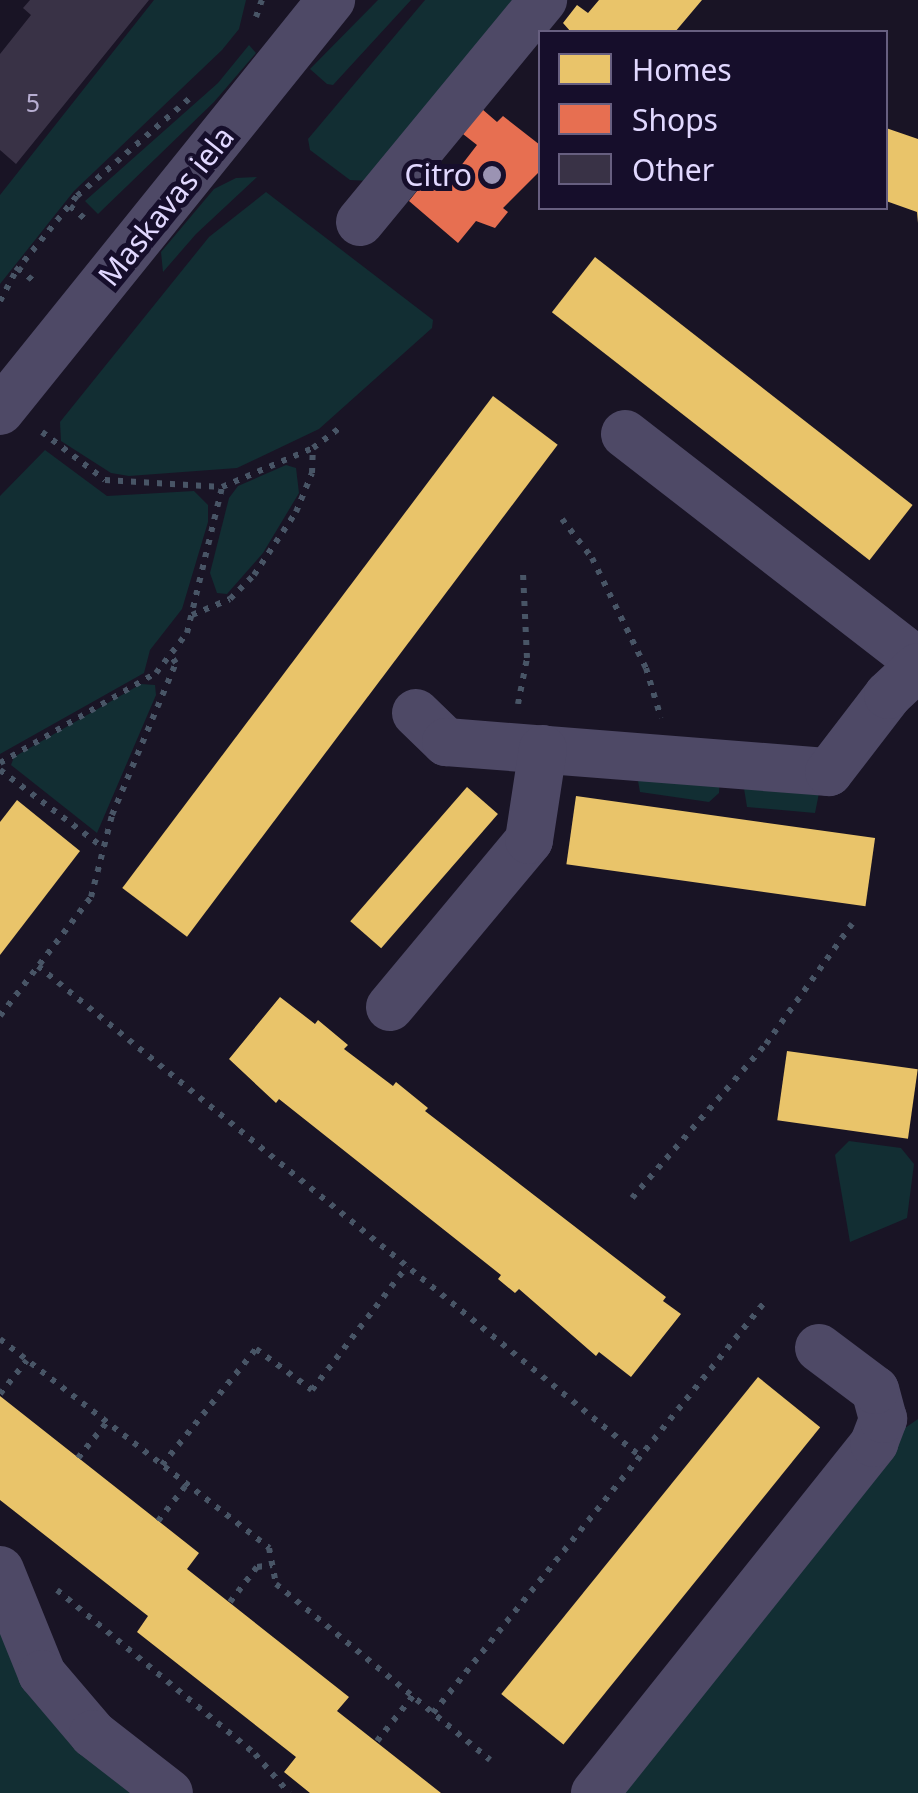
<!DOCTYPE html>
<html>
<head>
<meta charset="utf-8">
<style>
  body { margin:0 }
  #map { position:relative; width:918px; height:1793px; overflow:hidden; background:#191425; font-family:"Noto Sans",sans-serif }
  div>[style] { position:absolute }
  .green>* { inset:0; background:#122e33 }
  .homes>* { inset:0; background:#e9c46a; transform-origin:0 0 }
  .shops>* { inset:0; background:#e76f51 }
  .building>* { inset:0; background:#393246 }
  .path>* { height:6px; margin-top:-3px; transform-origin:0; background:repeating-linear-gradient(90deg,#485566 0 5px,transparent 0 13px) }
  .minor>* { height:48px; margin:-24px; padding:0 24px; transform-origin:24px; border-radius:24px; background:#4e4966 }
  .dots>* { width:28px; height:28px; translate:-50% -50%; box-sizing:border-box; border:5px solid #160e2b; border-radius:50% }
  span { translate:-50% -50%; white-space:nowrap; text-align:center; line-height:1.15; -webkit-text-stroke:10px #160e2b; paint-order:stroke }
  .number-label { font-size:25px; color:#b7aed1 }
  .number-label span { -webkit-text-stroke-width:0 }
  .poi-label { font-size:30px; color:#e1d8ff }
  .right { translate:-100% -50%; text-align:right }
  .street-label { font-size:30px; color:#e1d8ff }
  .legend { position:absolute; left:538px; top:30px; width:350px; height:180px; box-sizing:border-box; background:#160e2b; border:2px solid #675f80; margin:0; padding:12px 18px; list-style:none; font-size:30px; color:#e1d8ff }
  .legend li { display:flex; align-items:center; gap:20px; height:50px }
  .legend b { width:50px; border:2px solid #675f80 }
</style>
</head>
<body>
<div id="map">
  <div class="green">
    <div style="clip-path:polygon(154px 0,246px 0,239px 29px,222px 50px,74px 191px,0 284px,0 195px)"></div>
    <div style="clip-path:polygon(378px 0,411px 0,333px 85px,327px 84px,310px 69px)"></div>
    <div style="clip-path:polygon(425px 0,522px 0,370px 181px,350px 180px,310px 150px,308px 139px)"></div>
    <div style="clip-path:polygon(249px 45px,256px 53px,214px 102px,98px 214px,85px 201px,218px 83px)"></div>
    <div style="clip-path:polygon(257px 177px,196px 234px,163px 272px,161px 252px,214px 189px,236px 178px)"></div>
    <div style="clip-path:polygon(266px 192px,433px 320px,432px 328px,319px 429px,237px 468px,129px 476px,111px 473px,61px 441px,60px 422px,209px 237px)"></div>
    <div style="clip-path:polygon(45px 450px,107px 496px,194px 491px,208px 505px,208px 522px,182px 609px,150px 650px,144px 673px,0 754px,0 496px)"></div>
    <div style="clip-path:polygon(286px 465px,296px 468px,299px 493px,263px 553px,227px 594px,217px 593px,210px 573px,229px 498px,238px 486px)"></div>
    <div style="clip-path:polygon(141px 684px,155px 685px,156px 695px,97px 833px,11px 765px,14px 757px)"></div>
    <div style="clip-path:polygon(635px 764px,720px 774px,719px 793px,709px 802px,640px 792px)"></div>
    <div style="clip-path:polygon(742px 776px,820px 788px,815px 813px,747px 807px)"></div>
    <div style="clip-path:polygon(849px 1141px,901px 1148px,914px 1164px,907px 1218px,850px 1242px,835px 1155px)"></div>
    <div style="clip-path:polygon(918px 1419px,918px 1793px,607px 1793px,905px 1428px)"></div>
    <div style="clip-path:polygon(0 1570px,42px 1674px,170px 1793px,0 1793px)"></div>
  </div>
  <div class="homes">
    <div style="clip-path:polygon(599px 0,702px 0,675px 32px,571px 32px,563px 23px,577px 5px,588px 13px)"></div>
    <div style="clip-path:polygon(886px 128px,918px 139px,918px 223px,917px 212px,886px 201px)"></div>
    <div style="left:595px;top:257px;width:403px;height:70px;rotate:38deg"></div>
    <div style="left:493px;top:396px;width:81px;height:616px;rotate:37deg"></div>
    <div style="left:467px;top:787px;width:41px;height:178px;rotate:41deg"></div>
    <div style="left:576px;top:796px;width:302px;height:69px;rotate:8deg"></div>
    <div style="clip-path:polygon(17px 800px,80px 851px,0 955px,0 822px)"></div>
    <div style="clip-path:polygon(280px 997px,315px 1024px,318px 1020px,348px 1045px,344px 1049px,393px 1086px,396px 1082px,428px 1108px,425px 1111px,666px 1297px,663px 1301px,681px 1314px,631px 1377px,599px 1352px,596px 1356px,519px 1289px,515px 1293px,498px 1279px,501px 1275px,279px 1099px,276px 1103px,229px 1059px)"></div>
    <div style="left:787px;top:1051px;width:132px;height:70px;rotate:8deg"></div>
    <div style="left:758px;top:1377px;width:80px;height:408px;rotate:39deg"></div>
    <div style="clip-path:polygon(0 1396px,199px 1553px,187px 1569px,349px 1697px,337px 1711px,441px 1793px,310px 1793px,284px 1772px,296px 1757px,137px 1632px,148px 1616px,0 1500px)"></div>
  </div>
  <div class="shops">
    <div style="clip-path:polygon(482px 109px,497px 122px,503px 116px,540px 145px,540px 171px,503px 208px,508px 212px,495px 228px,476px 221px,458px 243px,409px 201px,429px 176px,443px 189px,477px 145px,463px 134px)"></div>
  </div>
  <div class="building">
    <div style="clip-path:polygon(30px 0,149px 0,16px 164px,0 150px,0 54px,31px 15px,23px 8px)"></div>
  </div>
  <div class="path">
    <div style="left:256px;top:17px;width:18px;rotate:-71deg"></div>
    <div style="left:70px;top:206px;width:23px;rotate:41deg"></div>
    <div style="left:18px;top:268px;width:23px;rotate:40deg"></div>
    <div style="left:0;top:301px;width:34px;rotate:-62deg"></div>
    <div style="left:16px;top:271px;width:97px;rotate:-50.9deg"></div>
    <div style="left:77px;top:196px;width:148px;rotate:-40.9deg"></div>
    <div style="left:42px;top:432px;width:79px;rotate:37.3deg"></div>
    <div style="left:105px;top:480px;width:117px;rotate:3.4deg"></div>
    <div style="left:562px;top:519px;width:49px;rotate:52.4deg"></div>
    <div style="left:592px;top:558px;width:123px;rotate:63.9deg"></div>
    <div style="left:646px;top:668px;width:52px;rotate:73.3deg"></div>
    <div style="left:192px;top:615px;width:41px;rotate:-22.8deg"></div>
    <div style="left:230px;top:599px;width:34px;rotate:-45deg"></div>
    <div style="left:254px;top:575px;width:76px;rotate:-56.3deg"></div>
    <div style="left:296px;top:512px;width:42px;rotate:-67.7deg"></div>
    <div style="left:312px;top:473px;width:25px;rotate:-88deg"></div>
    <div style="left:313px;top:448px;width:36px;rotate:-37deg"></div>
    <div style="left:518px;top:704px;width:47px;rotate:-78.9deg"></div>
    <div style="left:527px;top:658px;width:86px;rotate:-92.7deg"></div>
    <div style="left:0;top:763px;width:180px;rotate:-30deg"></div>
    <div style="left:156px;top:673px;width:51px;rotate:-52.2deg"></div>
    <div style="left:187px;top:633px;width:150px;rotate:-76.5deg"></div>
    <div style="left:222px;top:487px;width:99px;rotate:-23.2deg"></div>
    <div style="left:0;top:770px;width:130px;rotate:36.9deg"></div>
    <div style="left:38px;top:966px;width:776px;rotate:39.14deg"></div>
    <div style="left:0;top:1016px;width:150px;rotate:-52.6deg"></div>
    <div style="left:91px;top:897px;width:85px;rotate:-75.6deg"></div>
    <div style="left:112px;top:815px;width:165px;rotate:-67.2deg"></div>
    <div style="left:176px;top:663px;width:9px;rotate:-126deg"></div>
    <div style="left:632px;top:1198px;width:204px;rotate:-49deg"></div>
    <div style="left:766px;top:1044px;width:148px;rotate:-54.4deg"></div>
    <div style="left:0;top:1339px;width:341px;rotate:37.8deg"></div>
    <div style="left:269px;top:1548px;width:37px;rotate:79deg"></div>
    <div style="left:276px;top:1584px;width:277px;rotate:39.4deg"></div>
    <div style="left:0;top:1394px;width:43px;rotate:-51.5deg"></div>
    <div style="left:78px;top:1458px;width:46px;rotate:-51.1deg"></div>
    <div style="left:162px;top:1465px;width:149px;rotate:-51deg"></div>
    <div style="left:256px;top:1349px;width:69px;rotate:36.2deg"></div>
    <div style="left:312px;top:1390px;width:156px;rotate:-52.5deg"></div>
    <div style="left:158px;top:1521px;width:47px;rotate:-51.9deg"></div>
    <div style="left:57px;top:1590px;width:257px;rotate:39.6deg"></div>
    <div style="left:255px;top:1754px;width:52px;rotate:48.9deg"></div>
    <div style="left:230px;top:1602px;width:44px;rotate:-52.4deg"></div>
    <div style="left:257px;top:1567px;width:15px;rotate:-8deg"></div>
    <div style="left:433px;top:1713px;width:527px;rotate:-51.09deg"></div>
    <div style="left:377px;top:1741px;width:58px;rotate:-51.3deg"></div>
  </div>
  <div class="minor">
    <div style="left:360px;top:222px;width:288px;rotate:-50.5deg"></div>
    <div style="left:0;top:411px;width:528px;rotate:-51.15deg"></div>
    <div style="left:625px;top:434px;width:371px;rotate:37.8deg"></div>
    <div style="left:416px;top:713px;width:42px;rotate:44deg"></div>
    <div style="left:446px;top:742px;width:384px;rotate:4.5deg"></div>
    <div style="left:829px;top:772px;width:97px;rotate:-52.5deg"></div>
    <div style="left:888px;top:695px;width:41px;rotate:-43deg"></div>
    <div style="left:390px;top:1007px;width:217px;rotate:-50.2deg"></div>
    <div style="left:529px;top:840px;width:92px;rotate:-81.3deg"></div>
    <div style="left:0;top:1570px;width:112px;rotate:68deg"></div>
    <div style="left:42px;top:1674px;width:79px;rotate:49.6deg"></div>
    <div style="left:93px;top:1734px;width:96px;rotate:37.8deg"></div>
    <div style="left:595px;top:1793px;width:448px;rotate:-51.4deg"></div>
    <div style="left:874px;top:1443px;width:26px;rotate:-69deg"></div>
    <div style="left:883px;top:1419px;width:30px;rotate:-105deg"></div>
    <div style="left:875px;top:1390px;width:70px;rotate:-143.1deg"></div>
  </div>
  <div class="dots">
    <div style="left:492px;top:175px;background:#9b93b3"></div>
  </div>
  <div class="number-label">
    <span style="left:33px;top:102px">5</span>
  </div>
  <div class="poi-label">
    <span class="right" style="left:472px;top:175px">Citro</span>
  </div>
  <div class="street-label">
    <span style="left:166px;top:206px;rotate:-51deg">Maskavas iela</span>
  </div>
  <ul class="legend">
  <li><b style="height:28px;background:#e9c46a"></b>Homes</li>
  <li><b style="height:28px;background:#e76f51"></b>Shops</li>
  <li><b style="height:28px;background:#393246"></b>Other</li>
  </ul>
</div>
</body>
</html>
